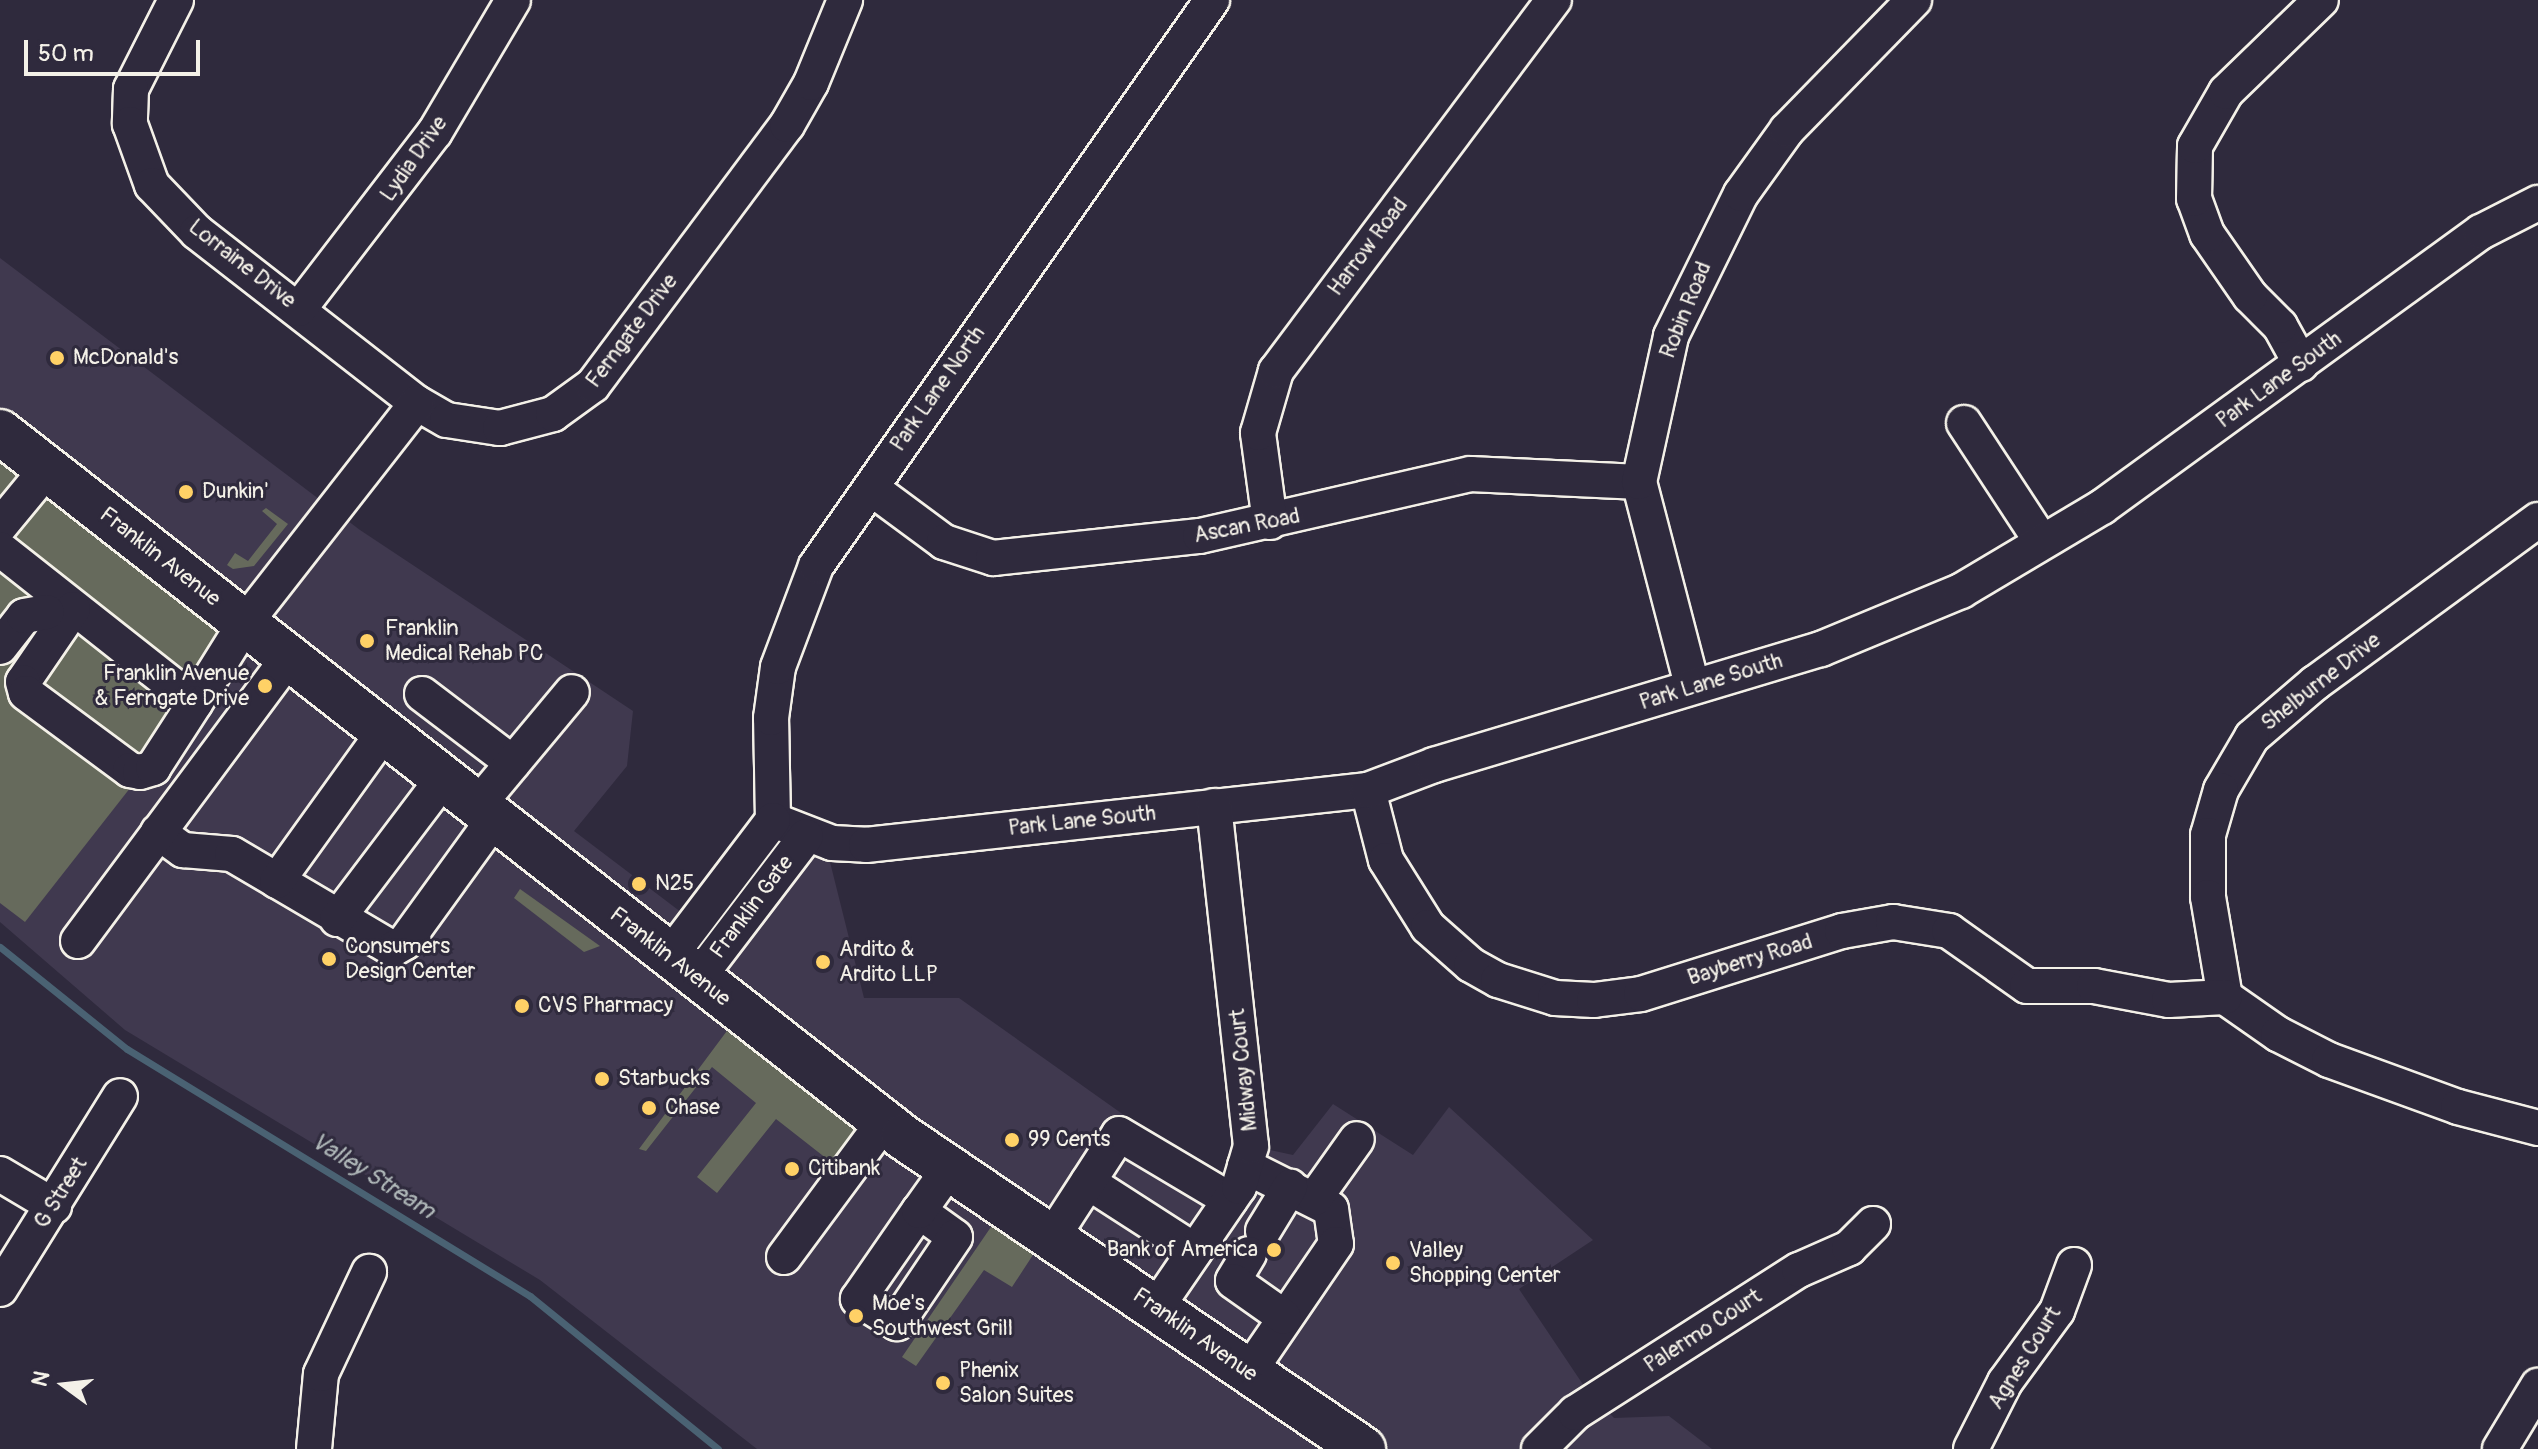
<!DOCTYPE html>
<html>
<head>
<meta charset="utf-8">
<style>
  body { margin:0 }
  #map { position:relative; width:2538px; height:1449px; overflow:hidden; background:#2f2a3d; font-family:Pangolin,sans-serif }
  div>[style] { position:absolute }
  .built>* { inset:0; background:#40394f }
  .green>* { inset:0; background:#666a5c }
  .stream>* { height:7px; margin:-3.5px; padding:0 3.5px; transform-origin:3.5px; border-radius:3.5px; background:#4a6273 }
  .roads { filter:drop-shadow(2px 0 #f4f1e8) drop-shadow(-2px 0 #f4f1e8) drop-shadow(0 2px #f4f1e8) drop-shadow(0 -2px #f4f1e8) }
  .minor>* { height:34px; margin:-17px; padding:0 17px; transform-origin:17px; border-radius:17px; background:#2f2a3d }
  .major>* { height:44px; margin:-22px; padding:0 22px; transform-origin:22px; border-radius:22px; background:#2f2a3d }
  .dots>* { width:22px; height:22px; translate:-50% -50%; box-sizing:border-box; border:4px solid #2f2a3d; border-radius:50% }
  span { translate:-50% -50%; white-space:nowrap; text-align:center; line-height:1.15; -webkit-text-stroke:6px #2f2a3d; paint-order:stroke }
  .street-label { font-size:22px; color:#f4f1e8 }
  .poi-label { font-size:22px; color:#f4f1e8 }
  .left { translate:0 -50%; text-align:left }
  .right { translate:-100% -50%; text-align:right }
  .water-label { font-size:24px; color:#b0b8b9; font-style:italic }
  .north { position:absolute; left:24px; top:1345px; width:80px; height:80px; -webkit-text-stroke:6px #2f2a3d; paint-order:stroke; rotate:285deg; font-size:22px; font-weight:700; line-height:32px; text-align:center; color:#f4f1e8 }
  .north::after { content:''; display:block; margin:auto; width:28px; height:36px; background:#f4f1e8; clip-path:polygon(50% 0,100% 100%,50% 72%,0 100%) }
  .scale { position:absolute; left:24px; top:40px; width:176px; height:36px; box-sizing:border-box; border:4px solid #f4f1e8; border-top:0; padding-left:10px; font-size:24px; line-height:28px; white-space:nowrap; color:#f4f1e8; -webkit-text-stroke:6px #2f2a3d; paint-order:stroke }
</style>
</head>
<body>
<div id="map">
  <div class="built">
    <div style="clip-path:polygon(0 258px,360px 530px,633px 711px,627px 766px,574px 831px,735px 953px,807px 845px,827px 850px,864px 998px,959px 998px,1238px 1196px,1256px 1147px,1293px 1155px,1333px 1104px,1413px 1155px,1449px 1107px,1593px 1240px,1519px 1289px,1584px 1386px,1614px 1418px,1669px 1416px,1712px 1449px,757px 1449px,540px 1280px,125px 1030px,0 922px)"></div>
  </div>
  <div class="green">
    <div style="clip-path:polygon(0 432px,254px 630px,25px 922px,0 903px)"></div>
    <div style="clip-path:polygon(266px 508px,288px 524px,254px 566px,233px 569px,227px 565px,235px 553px,248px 561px,277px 524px,262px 511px)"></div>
    <div style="clip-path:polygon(520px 889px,600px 946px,584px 952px,514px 898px)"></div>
    <div style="clip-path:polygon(741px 1012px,884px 1122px,836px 1166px,776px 1119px,717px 1193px,697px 1177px,756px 1103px,712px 1067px,646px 1151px,639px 1149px)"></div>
    <div style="clip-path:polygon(1006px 1205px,1048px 1232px,1012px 1287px,984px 1270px,916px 1366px,902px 1357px)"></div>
  </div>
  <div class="stream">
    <div style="left:0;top:947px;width:163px;rotate:38.8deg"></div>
    <div style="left:127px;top:1049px;width:473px;rotate:31.5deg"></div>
    <div style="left:530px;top:1296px;width:242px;rotate:39.1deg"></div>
  </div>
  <div class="roads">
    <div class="minor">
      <div style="left:176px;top:0;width:100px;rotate:116.8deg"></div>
      <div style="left:131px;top:89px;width:35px;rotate:92deg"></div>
      <div style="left:130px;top:124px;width:65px;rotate:70.2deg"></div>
      <div style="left:152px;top:185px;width:65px;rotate:46.2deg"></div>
      <div style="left:197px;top:232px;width:279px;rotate:37.9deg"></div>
      <div style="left:417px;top:403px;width:34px;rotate:30deg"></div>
      <div style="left:447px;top:420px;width:54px;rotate:8.6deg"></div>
      <div style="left:500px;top:428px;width:55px;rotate:-14.8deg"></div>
      <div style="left:553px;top:414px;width:49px;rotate:-35.9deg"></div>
      <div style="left:593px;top:385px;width:324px;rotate:-53.3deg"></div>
      <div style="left:787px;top:125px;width:48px;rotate:-60.3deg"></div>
      <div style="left:811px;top:83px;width:90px;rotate:-67.7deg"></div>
      <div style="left:299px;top:309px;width:223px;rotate:-52.5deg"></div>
      <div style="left:435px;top:132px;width:153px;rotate:-59.4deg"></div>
      <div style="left:2301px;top:364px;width:43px;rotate:-118.9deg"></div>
      <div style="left:2280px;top:326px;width:42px;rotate:-135deg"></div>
      <div style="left:2250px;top:296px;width:75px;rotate:-124.7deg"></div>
      <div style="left:2207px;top:234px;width:37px;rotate:-110deg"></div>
      <div style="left:2194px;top:199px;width:53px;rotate:-88.9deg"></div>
      <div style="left:2195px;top:146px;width:62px;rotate:-60.1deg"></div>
      <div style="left:2226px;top:92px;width:132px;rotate:-44.1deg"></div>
      <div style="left:1964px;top:423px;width:139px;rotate:56.8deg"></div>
      <div style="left:871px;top:488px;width:91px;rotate:36.5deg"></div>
      <div style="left:944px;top:542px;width:52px;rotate:18.1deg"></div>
      <div style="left:993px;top:558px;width:208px;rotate:-6.1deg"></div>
      <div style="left:1200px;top:536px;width:278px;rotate:-12.9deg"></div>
      <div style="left:1471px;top:474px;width:168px;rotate:2.7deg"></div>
      <div style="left:2538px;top:520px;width:276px;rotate:143.8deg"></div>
      <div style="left:2315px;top:683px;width:83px;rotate:139.4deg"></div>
      <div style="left:2252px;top:737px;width:61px;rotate:120.3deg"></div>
      <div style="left:2221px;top:790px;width:47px;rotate:106.1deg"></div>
      <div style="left:2208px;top:835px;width:62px;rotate:90deg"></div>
      <div style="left:2208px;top:897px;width:101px;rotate:80.4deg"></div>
      <div style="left:2225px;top:997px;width:65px;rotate:34.9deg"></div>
      <div style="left:2278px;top:1034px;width:57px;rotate:27deg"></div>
      <div style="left:2329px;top:1060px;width:137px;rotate:20deg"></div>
      <div style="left:2458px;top:1107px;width:83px;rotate:14.7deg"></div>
      <div style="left:1270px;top:522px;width:90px;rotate:-97.7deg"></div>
      <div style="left:1258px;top:433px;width:65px;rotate:-73.8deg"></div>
      <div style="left:1276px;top:371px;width:464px;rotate:-53.2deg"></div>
      <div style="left:0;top:526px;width:74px;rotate:-50.5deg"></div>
      <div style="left:0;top:549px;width:248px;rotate:38.3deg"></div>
      <div style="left:195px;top:703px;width:94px;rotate:-58deg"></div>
      <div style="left:245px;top:623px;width:279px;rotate:-52deg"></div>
      <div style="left:73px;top:609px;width:88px;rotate:124.4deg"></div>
      <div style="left:23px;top:682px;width:11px;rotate:75deg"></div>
      <div style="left:26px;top:693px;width:129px;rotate:36.5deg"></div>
      <div style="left:130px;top:770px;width:10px;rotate:11deg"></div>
      <div style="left:140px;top:772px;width:14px;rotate:-17deg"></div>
      <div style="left:153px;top:768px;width:77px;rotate:-57.1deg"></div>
      <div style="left:0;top:647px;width:39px;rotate:-52deg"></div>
      <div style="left:24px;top:616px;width:23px;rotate:-10deg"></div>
      <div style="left:1692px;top:685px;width:210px;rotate:-104.6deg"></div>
      <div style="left:1639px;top:482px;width:149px;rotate:-77.6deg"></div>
      <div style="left:1671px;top:336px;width:158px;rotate:-63.8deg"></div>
      <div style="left:1741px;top:194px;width:79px;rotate:-54.3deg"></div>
      <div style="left:1787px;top:130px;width:182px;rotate:-45.7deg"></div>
      <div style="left:422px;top:694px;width:114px;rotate:37.2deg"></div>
      <div style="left:1368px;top:790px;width:72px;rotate:75.6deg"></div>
      <div style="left:1386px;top:860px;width:79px;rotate:57.9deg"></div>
      <div style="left:1428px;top:927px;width:57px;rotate:41.5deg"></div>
      <div style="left:1471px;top:965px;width:31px;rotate:29deg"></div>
      <div style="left:1498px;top:980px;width:60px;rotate:17.5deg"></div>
      <div style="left:1555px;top:998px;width:39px;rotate:3deg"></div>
      <div style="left:1594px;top:1000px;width:47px;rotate:-7.3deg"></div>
      <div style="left:1641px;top:994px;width:211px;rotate:-17.4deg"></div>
      <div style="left:1842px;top:931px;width:52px;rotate:-10deg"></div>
      <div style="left:1893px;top:922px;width:57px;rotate:9.1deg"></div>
      <div style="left:1949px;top:931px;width:95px;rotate:35.2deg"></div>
      <div style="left:2027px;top:986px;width:67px"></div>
      <div style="left:2094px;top:986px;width:76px;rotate:10.6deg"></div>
      <div style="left:2169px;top:1000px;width:56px;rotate:-3.1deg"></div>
      <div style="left:477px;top:806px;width:148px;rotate:-50.2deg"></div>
      <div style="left:773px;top:820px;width:63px;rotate:21.3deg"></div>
      <div style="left:832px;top:843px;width:34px;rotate:3deg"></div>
      <div style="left:866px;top:845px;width:505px;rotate:-6.25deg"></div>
      <div style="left:1368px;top:790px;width:71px;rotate:-20.7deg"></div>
      <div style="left:1434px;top:765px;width:404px;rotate:-16.7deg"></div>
      <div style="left:1821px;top:649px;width:152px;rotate:-22.5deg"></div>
      <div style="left:1961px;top:591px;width:164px;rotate:-30.8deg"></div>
      <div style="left:2102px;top:507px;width:468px;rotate:-36deg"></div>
      <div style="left:2481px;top:232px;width:64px;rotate:-27deg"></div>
      <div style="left:773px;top:820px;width:102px;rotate:-91.1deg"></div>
      <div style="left:771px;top:718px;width:51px;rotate:-82.2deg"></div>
      <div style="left:778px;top:667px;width:108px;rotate:-69.4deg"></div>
      <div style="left:816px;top:566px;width:691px;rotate:-55.02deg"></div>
      <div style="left:158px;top:832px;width:31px;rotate:36deg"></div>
      <div style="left:183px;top:850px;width:49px;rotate:4.7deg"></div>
      <div style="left:232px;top:854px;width:187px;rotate:30.5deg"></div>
      <div style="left:393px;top:949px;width:14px;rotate:-30deg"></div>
      <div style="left:405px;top:942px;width:152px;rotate:-54.1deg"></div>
      <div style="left:277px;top:881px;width:183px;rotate:-54.3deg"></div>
      <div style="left:337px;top:919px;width:176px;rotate:-52.9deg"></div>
      <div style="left:78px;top:941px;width:354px;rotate:-53.4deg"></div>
      <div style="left:669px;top:957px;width:172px;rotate:-52.8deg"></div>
      <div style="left:698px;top:978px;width:178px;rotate:-52.7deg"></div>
      <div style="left:1245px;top:1166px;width:96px;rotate:26.6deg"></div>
      <div style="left:1331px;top:1209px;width:35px;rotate:82deg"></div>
      <div style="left:1336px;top:1244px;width:156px;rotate:124.3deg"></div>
      <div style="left:0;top:1174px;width:63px;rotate:30.7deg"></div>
      <div style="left:1088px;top:1182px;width:127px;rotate:32.8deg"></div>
      <div style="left:1315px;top:1198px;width:72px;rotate:-54.6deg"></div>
      <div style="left:919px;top:1211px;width:44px;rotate:35.8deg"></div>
      <div style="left:955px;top:1237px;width:104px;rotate:124deg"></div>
      <div style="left:897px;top:1323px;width:46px;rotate:-148.4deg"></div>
      <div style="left:858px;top:1299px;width:107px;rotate:-55.3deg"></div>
      <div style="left:919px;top:1211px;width:52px;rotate:-54.5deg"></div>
      <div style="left:1263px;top:1231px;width:52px;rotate:-58.5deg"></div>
      <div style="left:1053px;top:1236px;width:121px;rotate:-57.1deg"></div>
      <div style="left:1119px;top:1134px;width:129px;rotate:30.7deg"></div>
      <div style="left:1249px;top:1254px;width:31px;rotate:121deg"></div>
      <div style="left:1233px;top:1281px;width:62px;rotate:35.2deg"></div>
      <div style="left:784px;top:1257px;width:168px;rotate:-53.5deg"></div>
      <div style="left:0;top:1289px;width:227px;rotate:-58.1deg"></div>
      <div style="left:1156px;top:1308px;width:147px;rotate:-55.6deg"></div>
      <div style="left:1239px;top:1187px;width:43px;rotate:-73.7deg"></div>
      <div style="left:1251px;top:1146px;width:342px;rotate:-96.2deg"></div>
      <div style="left:314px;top:1449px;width:75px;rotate:-84.7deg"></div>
      <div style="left:321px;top:1374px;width:113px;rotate:-64.8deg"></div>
      <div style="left:1539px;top:1449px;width:51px;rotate:-45deg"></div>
      <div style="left:1575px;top:1413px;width:266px;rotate:-32.6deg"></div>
      <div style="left:1799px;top:1270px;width:55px;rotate:-23.7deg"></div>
      <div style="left:1849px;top:1248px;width:34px;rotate:-45deg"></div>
      <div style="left:1971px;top:1449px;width:75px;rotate:-63.1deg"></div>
      <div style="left:2005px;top:1382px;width:88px;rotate:-53.8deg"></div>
      <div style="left:2057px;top:1311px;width:49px;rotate:-69.7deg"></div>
      <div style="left:2500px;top:1449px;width:74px;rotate:-58.9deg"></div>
    </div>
    <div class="major">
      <div style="left:0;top:432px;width:1146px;rotate:37.98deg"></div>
      <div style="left:903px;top:1137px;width:556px;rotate:34.15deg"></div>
    </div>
  </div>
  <div class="dots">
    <div style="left:57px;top:358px;background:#ffd166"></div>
    <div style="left:186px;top:492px;background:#ffd166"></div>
    <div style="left:367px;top:641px;background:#ffd166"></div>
    <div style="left:265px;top:686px;background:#ffd166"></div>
    <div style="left:639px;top:884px;background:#ffd166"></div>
    <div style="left:329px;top:959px;background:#ffd166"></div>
    <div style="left:823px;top:962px;background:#ffd166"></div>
    <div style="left:522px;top:1006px;background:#ffd166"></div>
    <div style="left:602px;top:1079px;background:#ffd166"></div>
    <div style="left:649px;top:1108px;background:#ffd166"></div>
    <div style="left:1012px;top:1140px;background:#ffd166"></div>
    <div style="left:792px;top:1169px;background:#ffd166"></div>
    <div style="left:1274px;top:1250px;background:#ffd166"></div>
    <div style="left:1393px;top:1263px;background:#ffd166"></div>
    <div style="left:856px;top:1316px;background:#ffd166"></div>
    <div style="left:943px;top:1383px;background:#ffd166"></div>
  </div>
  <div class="street-label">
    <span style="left:414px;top:159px;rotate:-55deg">Lydia Drive</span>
    <span style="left:1368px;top:247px;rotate:-53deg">Harrow Road</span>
    <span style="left:242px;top:264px;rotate:38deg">Lorraine Drive</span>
    <span style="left:1686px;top:310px;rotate:-68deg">Robin Road</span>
    <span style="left:632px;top:331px;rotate:-53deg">Ferngate Drive</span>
    <span style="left:2279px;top:380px;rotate:-36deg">Park Lane South</span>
    <span style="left:938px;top:389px;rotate:-55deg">Park Lane North</span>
    <span style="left:1247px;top:526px;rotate:-11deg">Ascan Road</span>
    <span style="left:160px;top:557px;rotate:38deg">Franklin Avenue</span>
    <span style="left:1711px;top:682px;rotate:-17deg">Park Lane South</span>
    <span style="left:2321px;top:682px;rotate:-38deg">Shelburne Drive</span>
    <span style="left:1082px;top:821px;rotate:-6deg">Park Lane South</span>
    <span style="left:752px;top:907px;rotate:-53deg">Franklin Gate</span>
    <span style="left:670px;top:957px;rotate:38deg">Franklin Avenue</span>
    <span style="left:1750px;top:960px;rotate:-17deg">Bayberry Road</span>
    <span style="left:1244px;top:1070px;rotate:-96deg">Midway Court</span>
    <span style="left:61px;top:1193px;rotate:-58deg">G Street</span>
    <span style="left:1703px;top:1331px;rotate:-33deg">Palermo Court</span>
    <span style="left:1195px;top:1335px;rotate:35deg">Franklin Avenue</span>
    <span style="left:2025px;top:1358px;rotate:-58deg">Agnes Court</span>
  </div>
  <div class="poi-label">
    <span class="left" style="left:73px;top:358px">McDonald's</span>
    <span class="left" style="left:202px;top:492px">Dunkin'</span>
    <span class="left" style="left:385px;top:641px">Franklin<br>Medical Rehab PC</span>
    <span class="right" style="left:249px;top:686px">Franklin Avenue<br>&amp; Ferngate Drive</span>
    <span class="left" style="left:655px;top:884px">N25</span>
    <span class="left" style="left:345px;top:959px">Consumers<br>Design Center</span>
    <span class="left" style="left:839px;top:962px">Ardito &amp;<br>Ardito LLP</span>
    <span class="left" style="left:538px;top:1006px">CVS Pharmacy</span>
    <span class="left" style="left:618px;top:1079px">Starbucks</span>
    <span class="left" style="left:665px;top:1108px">Chase</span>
    <span class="left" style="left:1028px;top:1140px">99 Cents</span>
    <span class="left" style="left:808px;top:1169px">Citibank</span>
    <span class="right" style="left:1258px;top:1250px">Bank of America</span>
    <span class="left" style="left:1409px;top:1263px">Valley<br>Shopping Center</span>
    <span class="left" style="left:872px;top:1316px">Moe's<br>Southwest Grill</span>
    <span class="left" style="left:959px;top:1383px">Phenix<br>Salon Suites</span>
  </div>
  <div class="water-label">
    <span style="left:373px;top:1176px;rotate:32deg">Valley Stream</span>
  </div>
  <div class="north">N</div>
  <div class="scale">50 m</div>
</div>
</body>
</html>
